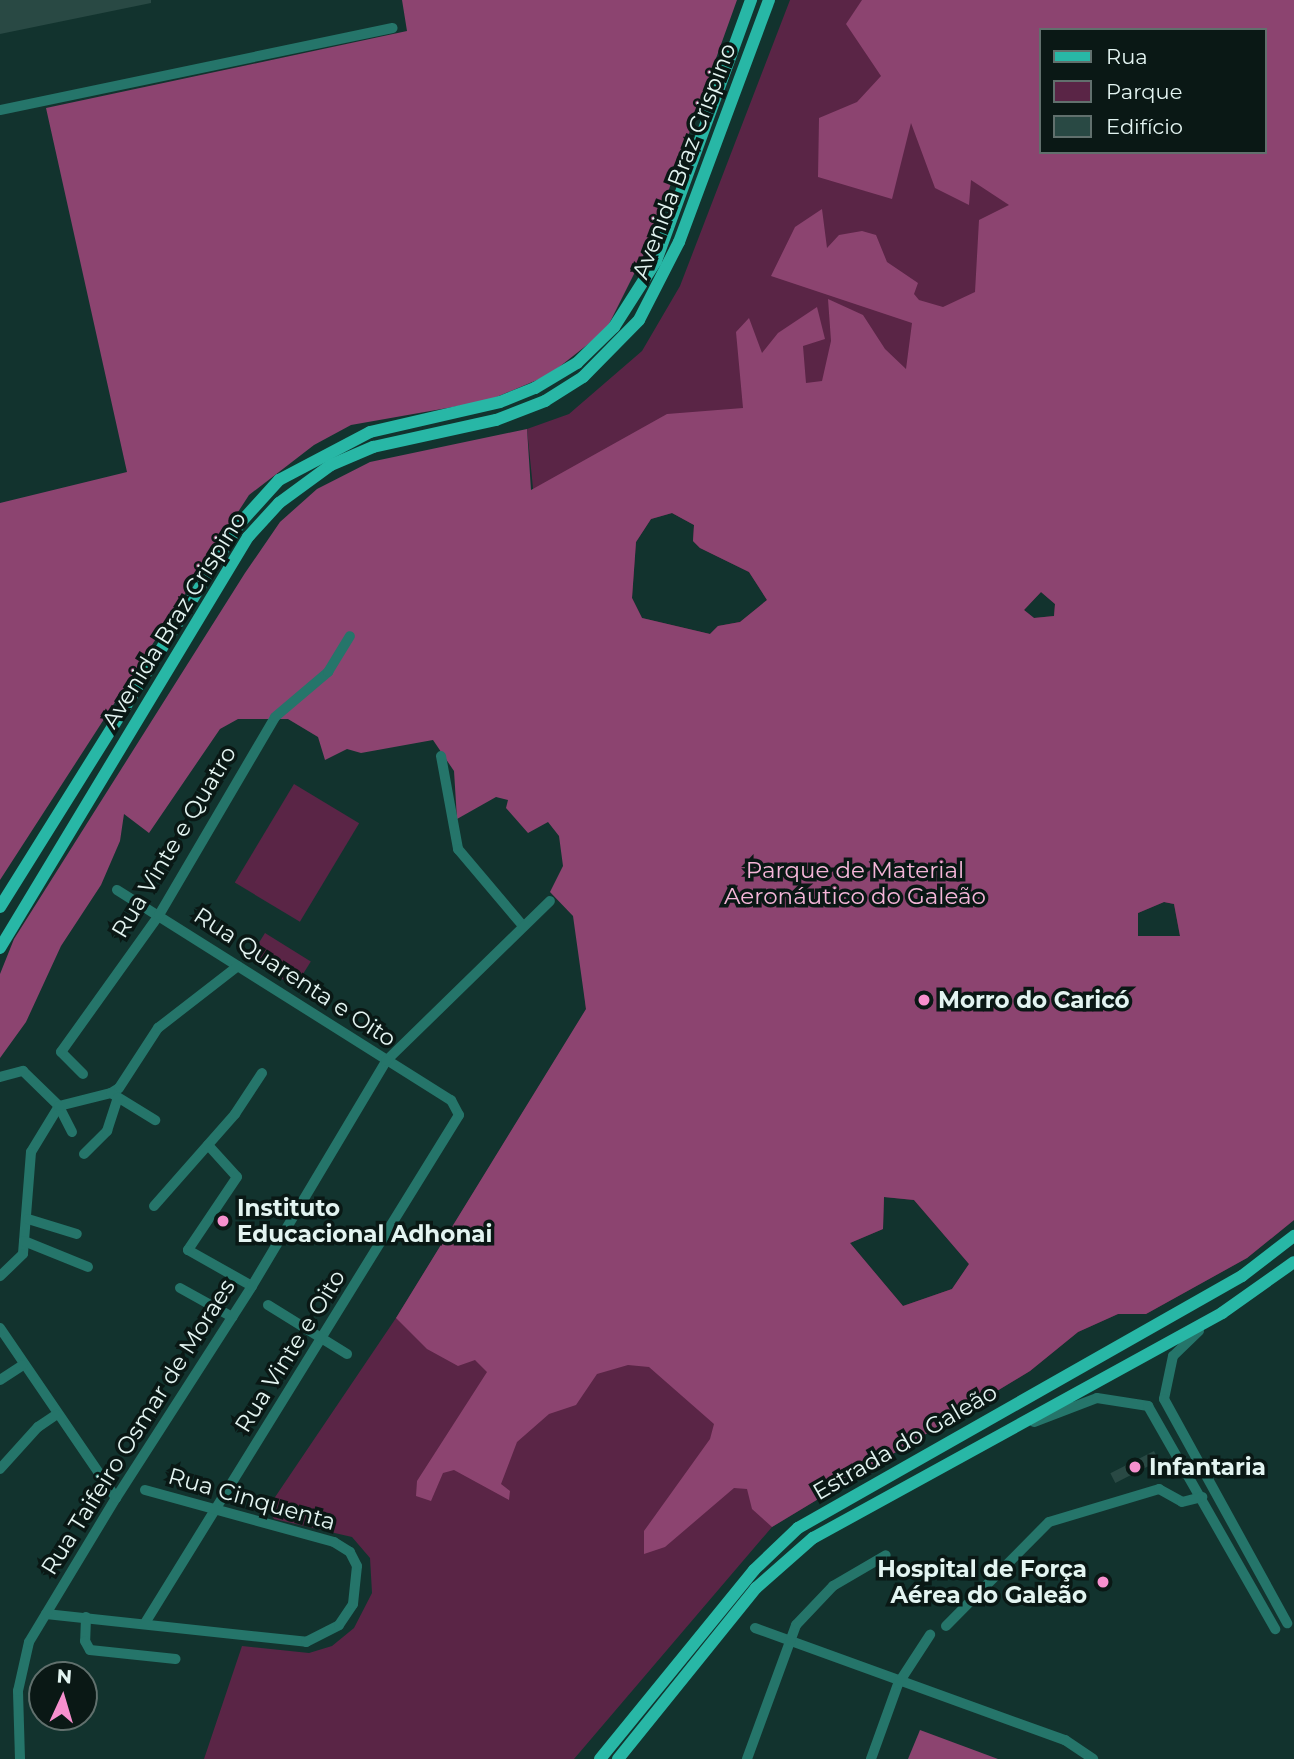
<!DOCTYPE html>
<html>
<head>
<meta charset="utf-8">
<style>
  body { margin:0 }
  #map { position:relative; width:1294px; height:1759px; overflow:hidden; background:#12332e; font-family:Montserrat,sans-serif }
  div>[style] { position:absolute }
  .green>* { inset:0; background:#5a2546; transform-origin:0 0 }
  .forest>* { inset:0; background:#8c4470 }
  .building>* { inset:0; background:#294944; transform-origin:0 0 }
  .minor>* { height:10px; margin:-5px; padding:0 5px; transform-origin:5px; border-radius:5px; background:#25756a }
  .major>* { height:12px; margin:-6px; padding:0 6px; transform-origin:6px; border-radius:6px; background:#28b7a6 }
  .dots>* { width:19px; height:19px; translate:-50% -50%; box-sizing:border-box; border:4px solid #0a1815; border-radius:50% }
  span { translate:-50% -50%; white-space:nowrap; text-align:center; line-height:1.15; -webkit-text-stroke:7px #0a1815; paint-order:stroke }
  .street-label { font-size:23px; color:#e3f4f1 }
  .park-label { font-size:23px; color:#f5b6d9 }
  .poi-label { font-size:23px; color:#e3f4f1; font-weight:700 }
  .left { translate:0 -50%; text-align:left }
  .right { translate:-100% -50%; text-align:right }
  .legend { position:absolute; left:1039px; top:28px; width:228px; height:126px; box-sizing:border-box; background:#0a1815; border:2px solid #61706d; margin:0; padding:9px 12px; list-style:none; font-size:21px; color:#e3f4f1 }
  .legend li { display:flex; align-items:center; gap:14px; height:35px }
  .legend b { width:35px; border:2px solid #61706d }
  .north { position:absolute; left:28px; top:1661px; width:70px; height:70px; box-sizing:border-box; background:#0a1815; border:2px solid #61706d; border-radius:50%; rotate:4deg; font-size:19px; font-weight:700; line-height:28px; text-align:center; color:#e3f4f1 }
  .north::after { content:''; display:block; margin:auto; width:24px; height:32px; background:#f790ce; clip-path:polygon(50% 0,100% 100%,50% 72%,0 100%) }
</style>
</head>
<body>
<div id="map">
  <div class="green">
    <div style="clip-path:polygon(evenodd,790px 0,1294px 0,1294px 1220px,1247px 1258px,1146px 1314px,1118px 1314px,1078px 1332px,1030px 1371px,772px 1527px,574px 1759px,204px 1759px,242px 1646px,309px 1653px,332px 1646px,354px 1628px,372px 1593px,370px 1558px,352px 1537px,274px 1519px,267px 1509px,396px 1318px,586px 1010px,527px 429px,569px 414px,642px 351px,680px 286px,790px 0,1040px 30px,1264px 30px,1264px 152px,1040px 152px,1040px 30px,790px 0,672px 513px,694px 525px,693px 541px,700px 548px,749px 572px,767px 600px,740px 622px,718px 626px,710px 634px,642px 618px,632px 598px,636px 542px,651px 519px,672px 513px,790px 0,1041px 592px,1055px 604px,1054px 616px,1034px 618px,1024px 610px,1041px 592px,790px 0,1164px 902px,1174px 904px,1180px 936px,1138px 936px,1138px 913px,1164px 902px,790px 0,884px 1197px,914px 1200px,969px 1264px,952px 1289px,903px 1306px,850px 1243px,883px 1229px,884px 1197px)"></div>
    <div style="left:294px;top:784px;width:76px;height:115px;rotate:31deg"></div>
    <div style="left:265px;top:933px;width:54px;height:30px;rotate:32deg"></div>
  </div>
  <div class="forest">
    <div style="clip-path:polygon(402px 0,737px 0,650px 242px,606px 330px,549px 375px,487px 401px,351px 425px,314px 445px,249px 495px,0 880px,0 503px,127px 472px,46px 108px,407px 31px)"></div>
    <div style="clip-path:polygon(evenodd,862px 0,1294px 0,1294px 1220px,1247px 1258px,1146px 1314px,1118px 1314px,1078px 1332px,1030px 1371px,772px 1527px,752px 1509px,747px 1489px,734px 1488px,665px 1547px,644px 1554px,644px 1531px,710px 1439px,714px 1424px,649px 1367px,628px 1365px,597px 1374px,576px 1405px,549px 1414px,517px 1442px,501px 1484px,510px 1491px,509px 1500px,454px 1470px,443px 1473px,431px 1501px,416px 1496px,417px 1481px,487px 1372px,475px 1360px,458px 1366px,427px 1349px,396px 1318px,586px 1009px,573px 916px,550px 892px,563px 866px,559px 836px,548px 822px,528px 833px,506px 808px,508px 800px,496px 797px,457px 819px,454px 771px,433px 740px,361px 753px,347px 749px,325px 760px,318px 737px,288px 719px,238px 719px,220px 729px,149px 833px,124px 814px,120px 841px,101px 885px,61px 946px,26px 1022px,0 1058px,0 974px,14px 939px,245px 573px,280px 522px,317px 489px,370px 462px,527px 429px,531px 490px,667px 414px,743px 408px,736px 332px,749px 318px,762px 353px,778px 333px,817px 307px,825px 339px,803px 346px,806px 383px,822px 381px,831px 341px,828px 299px,863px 315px,885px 349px,906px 369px,912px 323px,771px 276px,795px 227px,822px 209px,827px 248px,839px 235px,862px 231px,876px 235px,887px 262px,918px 283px,914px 294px,919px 300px,943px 307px,975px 292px,979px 220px,1009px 205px,971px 180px,969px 205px,935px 188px,911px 123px,892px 199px,818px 177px,819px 118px,857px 102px,881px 76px,846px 24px,862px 0,1040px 30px,1264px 30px,1264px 152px,1040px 152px,1040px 30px,862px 0,672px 513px,694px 525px,693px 541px,700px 548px,749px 572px,767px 600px,740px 622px,718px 626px,710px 634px,642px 618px,632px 598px,636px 542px,651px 519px,672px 513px,862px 0,1041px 592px,1055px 604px,1054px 616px,1034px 618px,1024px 610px,1041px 592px,862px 0,1164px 902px,1174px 904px,1180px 936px,1138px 936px,1138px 913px,1164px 902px,862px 0,884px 1197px,914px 1200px,969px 1264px,952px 1289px,903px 1306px,850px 1243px,883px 1229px,884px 1197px)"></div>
    <div style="clip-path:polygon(920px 1730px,998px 1759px,908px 1759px)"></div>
  </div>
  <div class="building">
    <div style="clip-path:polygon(0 0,151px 0,151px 3px,0 34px)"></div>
    <div style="left:1154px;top:1451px;width:11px;height:49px;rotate:63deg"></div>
  </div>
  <div class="minor">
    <div style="left:0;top:110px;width:401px;rotate:-11.8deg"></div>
    <div style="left:441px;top:756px;width:95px;rotate:79.6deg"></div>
    <div style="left:458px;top:849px;width:101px;rotate:49.8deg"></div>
    <div style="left:117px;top:890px;width:395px;rotate:32.2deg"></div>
    <div style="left:451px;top:1100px;width:17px;rotate:62deg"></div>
    <div style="left:459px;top:1115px;width:597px;rotate:121.72deg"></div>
    <div style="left:83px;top:1074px;width:31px;rotate:-135deg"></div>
    <div style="left:61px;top:1052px;width:168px;rotate:-54.4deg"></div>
    <div style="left:159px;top:915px;width:229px;rotate:-59.6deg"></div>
    <div style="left:275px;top:717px;width:70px;rotate:-40.3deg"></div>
    <div style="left:328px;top:672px;width:42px;rotate:-58.6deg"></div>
    <div style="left:0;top:1077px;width:24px;rotate:-15deg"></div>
    <div style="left:23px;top:1071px;width:50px;rotate:44.2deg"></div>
    <div style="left:59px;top:1106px;width:54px;rotate:121.3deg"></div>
    <div style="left:31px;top:1152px;width:102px;rotate:94.5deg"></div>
    <div style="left:23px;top:1254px;width:32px;rotate:136deg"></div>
    <div style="left:111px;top:1093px;width:9px;rotate:-32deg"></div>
    <div style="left:119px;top:1088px;width:72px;rotate:-57deg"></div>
    <div style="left:158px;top:1028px;width:101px;rotate:-37.8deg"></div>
    <div style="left:72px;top:1132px;width:29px;rotate:-117deg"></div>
    <div style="left:59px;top:1106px;width:54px;rotate:-14deg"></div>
    <div style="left:111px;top:1093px;width:52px;rotate:31.5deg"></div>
    <div style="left:208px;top:1145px;width:43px;rotate:47.8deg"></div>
    <div style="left:237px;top:1177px;width:88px;rotate:123.9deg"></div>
    <div style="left:188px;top:1250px;width:73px;rotate:29.4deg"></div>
    <div style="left:84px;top:1154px;width:33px;rotate:-45deg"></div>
    <div style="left:107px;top:1131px;width:35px;rotate:-72deg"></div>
    <div style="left:154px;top:1206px;width:123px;rotate:-48.6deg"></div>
    <div style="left:235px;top:1114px;width:49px;rotate:-56.6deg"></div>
    <div style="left:28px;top:1219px;width:51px;rotate:17deg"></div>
    <div style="left:24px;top:1241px;width:69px;rotate:22.1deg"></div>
    <div style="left:180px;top:1288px;width:60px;rotate:29.1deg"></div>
    <div style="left:268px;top:1305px;width:93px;rotate:31.8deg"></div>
    <div style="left:0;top:1328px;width:206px;rotate:55.7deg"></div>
    <div style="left:1199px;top:1331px;width:36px;rotate:136deg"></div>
    <div style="left:1173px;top:1356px;width:44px;rotate:101.8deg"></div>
    <div style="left:1164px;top:1399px;width:256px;rotate:61.2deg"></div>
    <div style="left:0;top:1380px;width:27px;rotate:-33deg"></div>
    <div style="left:1034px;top:1422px;width:67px;rotate:-20.9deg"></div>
    <div style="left:1097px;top:1398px;width:52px;rotate:8.9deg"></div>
    <div style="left:1148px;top:1406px;width:257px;rotate:60.3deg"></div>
    <div style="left:0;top:1469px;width:57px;rotate:-47.9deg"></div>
    <div style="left:38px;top:1427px;width:22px;rotate:-34deg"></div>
    <div style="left:46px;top:1614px;width:262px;rotate:6.1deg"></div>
    <div style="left:306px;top:1642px;width:37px;rotate:-27deg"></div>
    <div style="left:339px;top:1625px;width:25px;rotate:-56deg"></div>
    <div style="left:353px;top:1604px;width:38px;rotate:-84deg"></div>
    <div style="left:357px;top:1566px;width:16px;rotate:-117deg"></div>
    <div style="left:350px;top:1552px;width:19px;rotate:-148deg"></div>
    <div style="left:334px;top:1542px;width:196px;rotate:-164.6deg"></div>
    <div style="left:86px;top:1617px;width:24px;rotate:92deg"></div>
    <div style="left:85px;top:1641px;width:10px;rotate:61deg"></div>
    <div style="left:90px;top:1650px;width:86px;rotate:6deg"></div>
    <div style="left:946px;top:1626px;width:146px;rotate:-45.3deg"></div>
    <div style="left:1049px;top:1522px;width:115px;rotate:-16.7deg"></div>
    <div style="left:1159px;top:1489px;width:26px;rotate:29deg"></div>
    <div style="left:1182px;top:1502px;width:21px;rotate:-14deg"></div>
    <div style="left:755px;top:1628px;width:330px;rotate:19.9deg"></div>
    <div style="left:1065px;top:1740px;width:34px;rotate:34deg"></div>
    <div style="left:20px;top:1759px;width:68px;rotate:-91.7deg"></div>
    <div style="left:18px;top:1691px;width:50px;rotate:-77.3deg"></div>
    <div style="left:29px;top:1642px;width:168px;rotate:-58.9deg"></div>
    <div style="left:116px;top:1498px;width:252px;rotate:-57.3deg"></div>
    <div style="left:252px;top:1286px;width:262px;rotate:-59.2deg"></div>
    <div style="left:386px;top:1061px;width:229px;rotate:-44.3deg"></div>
    <div style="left:747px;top:1759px;width:143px;rotate:-69.9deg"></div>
    <div style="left:796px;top:1625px;width:54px;rotate:-46.5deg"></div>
    <div style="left:833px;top:1586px;width:61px;rotate:-30.3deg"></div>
    <div style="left:871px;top:1759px;width:80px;rotate:-70.2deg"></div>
    <div style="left:898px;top:1684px;width:59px;rotate:-56.9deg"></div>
  </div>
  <div class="major">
    <div style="left:0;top:907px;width:454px;rotate:-58deg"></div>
    <div style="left:241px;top:522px;width:57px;rotate:-47.9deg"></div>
    <div style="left:279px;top:480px;width:103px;rotate:-27.8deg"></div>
    <div style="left:370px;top:432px;width:133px;rotate:-13deg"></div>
    <div style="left:500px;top:402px;width:38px;rotate:-22deg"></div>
    <div style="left:535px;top:388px;width:49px;rotate:-30.8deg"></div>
    <div style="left:577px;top:363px;width:52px;rotate:-44.2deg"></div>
    <div style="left:614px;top:327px;width:78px;rotate:-57.5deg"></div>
    <div style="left:656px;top:261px;width:278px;rotate:-70deg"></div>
    <div style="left:0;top:948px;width:480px;rotate:-58.9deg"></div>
    <div style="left:248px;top:537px;width:46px;rotate:-47.6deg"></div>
    <div style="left:279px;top:503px;width:64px;rotate:-36.2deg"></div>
    <div style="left:331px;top:465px;width:46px;rotate:-23.2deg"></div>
    <div style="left:373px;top:447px;width:126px;rotate:-12.4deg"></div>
    <div style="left:496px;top:420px;width:53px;rotate:-21.2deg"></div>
    <div style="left:545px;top:401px;width:45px;rotate:-32.3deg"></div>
    <div style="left:583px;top:377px;width:80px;rotate:-45.5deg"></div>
    <div style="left:639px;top:320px;width:88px;rotate:-62.9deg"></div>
    <div style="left:679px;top:242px;width:258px;rotate:-69.6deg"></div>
    <div style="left:600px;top:1759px;width:244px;rotate:-50.8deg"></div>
    <div style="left:754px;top:1570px;width:61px;rotate:-43.7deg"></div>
    <div style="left:798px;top:1528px;width:511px;rotate:-29.58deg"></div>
    <div style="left:1242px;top:1276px;width:66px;rotate:-37.6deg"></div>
    <div style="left:618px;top:1759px;width:220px;rotate:-51.1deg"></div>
    <div style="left:756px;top:1588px;width:76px;rotate:-41.3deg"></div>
    <div style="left:813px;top:1538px;width:467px;rotate:-28.8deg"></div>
    <div style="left:1222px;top:1313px;width:88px;rotate:-35.3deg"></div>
  </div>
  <div class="dots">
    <div style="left:924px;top:1000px;background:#f790ce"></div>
    <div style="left:223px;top:1221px;background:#f790ce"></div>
    <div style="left:1135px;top:1467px;background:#f790ce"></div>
    <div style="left:1103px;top:1582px;background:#f790ce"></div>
  </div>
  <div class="street-label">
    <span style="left:684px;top:161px;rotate:-69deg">Avenida Braz Crispino</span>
    <span style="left:174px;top:620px;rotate:-58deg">Avenida Braz Crispino</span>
    <span style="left:174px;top:842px;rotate:-59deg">Rua Vinte e Quatro</span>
    <span style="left:295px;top:977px;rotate:33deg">Rua Quarenta e Oito</span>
    <span style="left:290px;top:1351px;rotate:-58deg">Rua Vinte e Oito</span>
    <span style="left:138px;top:1427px;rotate:-58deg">Rua Taifeiro Osmar de Moraes</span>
    <span style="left:905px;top:1442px;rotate:-30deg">Estrada do Galeão</span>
    <span style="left:252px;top:1499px;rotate:16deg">Rua Cinquenta</span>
  </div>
  <div class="park-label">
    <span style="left:855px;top:883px">Parque de Material<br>Aeronáutico do Galeão</span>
  </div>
  <div class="poi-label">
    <span class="left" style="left:938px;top:1000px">Morro do Caricó</span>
    <span class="left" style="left:237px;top:1221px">Instituto<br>Educacional Adhonai</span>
    <span class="left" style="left:1149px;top:1467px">Infantaria</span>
    <span class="right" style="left:1087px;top:1582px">Hospital de Força<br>Aérea do Galeão</span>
  </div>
  <ul class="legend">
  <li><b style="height:9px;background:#28b7a6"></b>Rua</li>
  <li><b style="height:19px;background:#5a2546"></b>Parque</li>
  <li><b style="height:19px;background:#294944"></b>Edifício</li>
  </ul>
  <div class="north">N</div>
</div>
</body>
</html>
